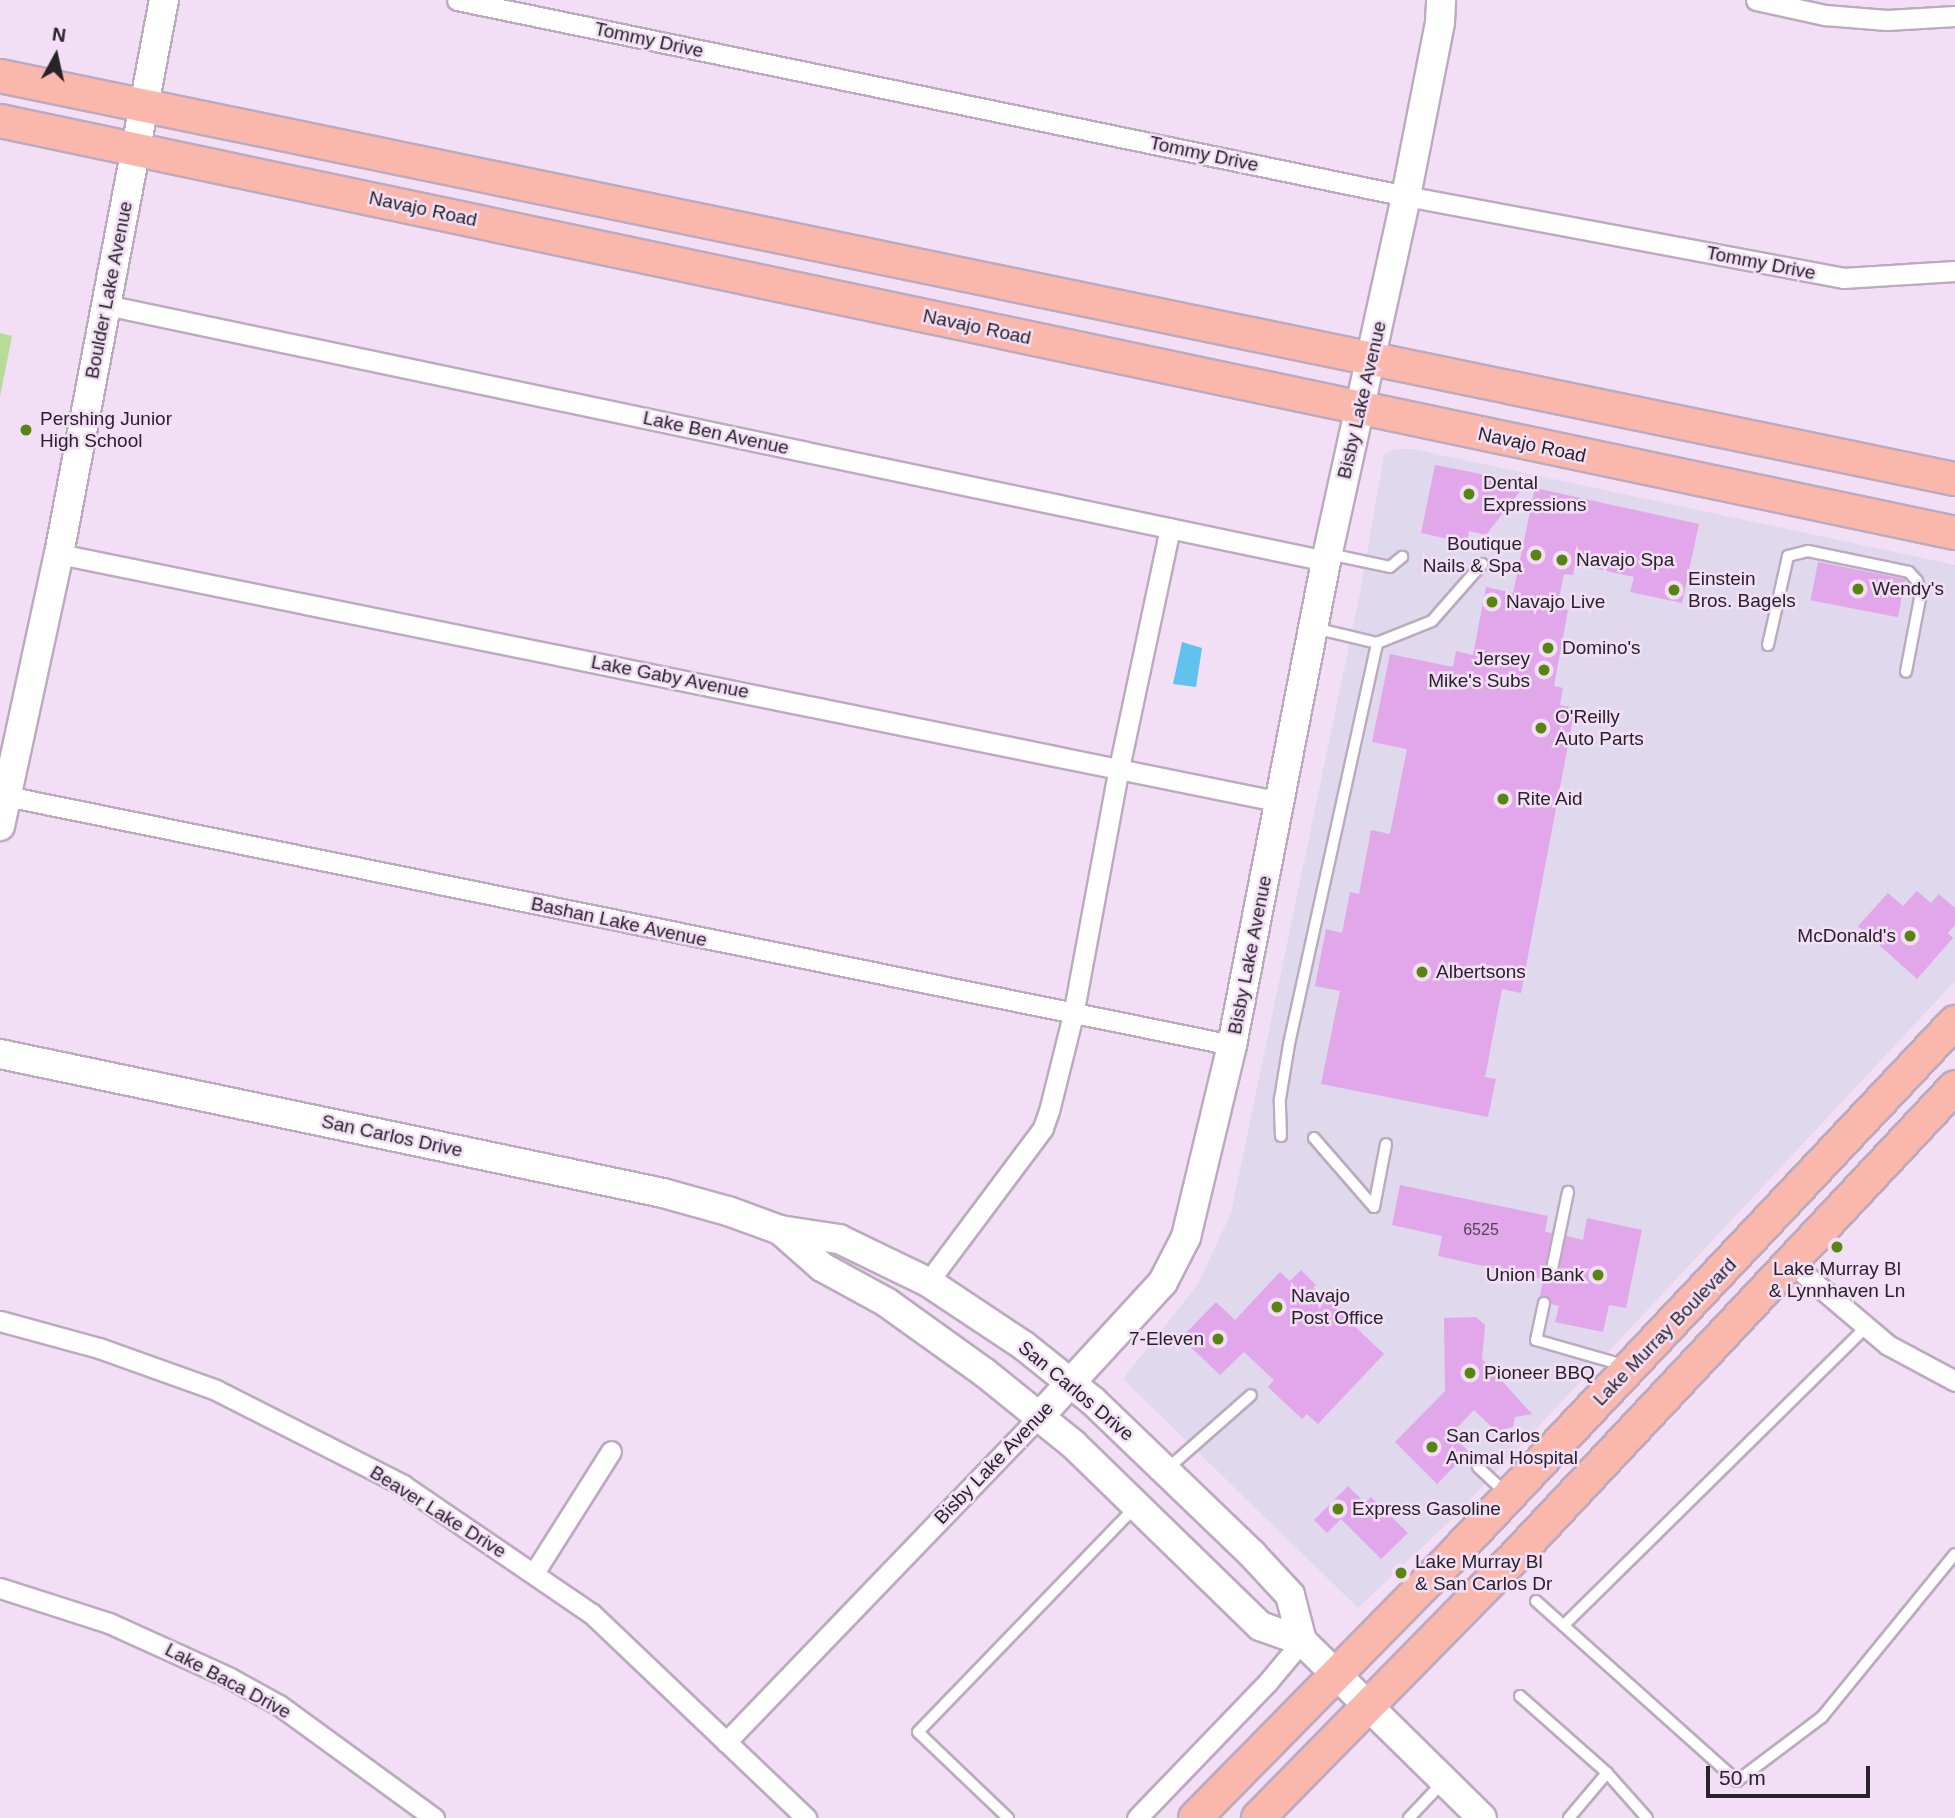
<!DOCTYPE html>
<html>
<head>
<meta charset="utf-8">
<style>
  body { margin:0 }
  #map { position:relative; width:1955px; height:1818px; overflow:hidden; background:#f2dff5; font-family:Helvetica,sans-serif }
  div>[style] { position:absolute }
  .commercial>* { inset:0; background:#e0d8ed }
  .green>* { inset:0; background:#b8dc97 }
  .water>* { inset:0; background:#61c1ef }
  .building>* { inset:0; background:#e2a7ea; transform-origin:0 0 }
  .roads { filter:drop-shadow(2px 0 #bcaabf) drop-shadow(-2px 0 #bcaabf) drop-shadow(0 2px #bcaabf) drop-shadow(0 -2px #bcaabf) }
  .lane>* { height:10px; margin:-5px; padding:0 5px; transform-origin:5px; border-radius:5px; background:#fff }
  .street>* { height:19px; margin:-9.5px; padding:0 9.5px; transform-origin:9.5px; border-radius:9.5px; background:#fff }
  .secondary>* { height:28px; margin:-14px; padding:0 14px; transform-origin:14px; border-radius:14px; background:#fff }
  .primary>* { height:32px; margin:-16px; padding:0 16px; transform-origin:16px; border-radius:16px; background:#fab8ad }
  .dots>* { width:19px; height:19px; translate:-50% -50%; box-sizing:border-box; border:4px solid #f2dff5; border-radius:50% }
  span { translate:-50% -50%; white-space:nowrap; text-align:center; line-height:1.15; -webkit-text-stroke:5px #f2dff5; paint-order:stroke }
  .number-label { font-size:16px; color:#57435a }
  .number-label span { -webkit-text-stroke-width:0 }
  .street-label { font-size:19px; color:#29222a }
  .poi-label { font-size:19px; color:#29222a }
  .left { translate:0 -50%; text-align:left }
  .right { translate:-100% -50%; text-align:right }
  .north { position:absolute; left:21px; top:21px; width:70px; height:70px; -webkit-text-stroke:5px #f2dff5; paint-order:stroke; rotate:8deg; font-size:19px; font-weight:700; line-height:28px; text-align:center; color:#29222a }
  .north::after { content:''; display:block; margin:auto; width:24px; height:32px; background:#29222a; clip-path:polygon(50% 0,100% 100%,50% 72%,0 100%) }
  .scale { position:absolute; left:1706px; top:1766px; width:164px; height:32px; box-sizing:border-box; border:4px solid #29222a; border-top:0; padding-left:9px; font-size:21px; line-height:24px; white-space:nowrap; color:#29222a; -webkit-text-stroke:5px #f2dff5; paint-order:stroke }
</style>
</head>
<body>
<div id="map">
  <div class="commercial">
    <div style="clip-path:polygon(1395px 449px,1413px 449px,1955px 565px,1955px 981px,1452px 1519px,1358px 1608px,1123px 1379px,1198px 1284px,1231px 1213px,1361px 588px,1384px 455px)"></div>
  </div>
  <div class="green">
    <div style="clip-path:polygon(0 333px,12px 336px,0 397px)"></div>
  </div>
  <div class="water">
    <div style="clip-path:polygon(1182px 642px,1202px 648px,1196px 687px,1173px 684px)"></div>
  </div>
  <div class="building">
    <div style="clip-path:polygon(1435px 465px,1512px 480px,1512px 483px,1524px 486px,1486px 535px,1469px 531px,1467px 543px,1421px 533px)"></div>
    <div style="clip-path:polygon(1535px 488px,1699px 524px,1682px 603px,1630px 592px,1634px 577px,1575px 564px,1573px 575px,1564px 574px,1557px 608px,1568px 610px,1554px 686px,1563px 688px,1560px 705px,1575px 708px,1521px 993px,1502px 989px,1485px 1077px,1496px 1079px,1488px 1117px,1321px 1084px,1340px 991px,1315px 986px,1326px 929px,1342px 933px,1350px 892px,1359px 894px,1371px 830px,1390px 834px,1407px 749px,1372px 742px,1390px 654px,1453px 667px,1456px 651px,1473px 655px,1486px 587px,1513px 593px)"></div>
    <div style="left:1818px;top:562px;width:89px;height:39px;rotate:11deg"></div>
    <div style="clip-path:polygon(1917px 891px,1931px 903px,1939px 894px,1955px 908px,1955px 925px,1948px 933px,1953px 938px,1917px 979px,1858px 926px,1888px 893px,1903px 906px)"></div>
    <div style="clip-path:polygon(1400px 1185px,1548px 1216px,1545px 1232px,1552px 1233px,1544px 1273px,1550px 1281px,1558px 1276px,1566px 1236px,1583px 1240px,1587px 1218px,1642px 1230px,1626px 1308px,1609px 1305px,1603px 1332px,1555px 1322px,1559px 1306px,1551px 1304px,1546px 1296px,1540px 1297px,1543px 1279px,1438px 1256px,1442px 1236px,1392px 1225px)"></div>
    <div style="clip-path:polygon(1301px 1270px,1316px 1285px,1313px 1287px,1384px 1354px,1318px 1424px,1307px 1414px,1302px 1419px,1268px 1387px,1274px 1380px,1244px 1352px,1220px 1375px,1181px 1338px,1216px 1302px,1235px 1320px,1280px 1272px,1290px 1281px)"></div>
    <div style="clip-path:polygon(1476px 1317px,1485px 1325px,1482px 1359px,1532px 1414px,1515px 1417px,1513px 1427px,1496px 1431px,1474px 1410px,1451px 1434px,1469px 1452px,1437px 1484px,1395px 1442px,1445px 1391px,1444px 1318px)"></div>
    <div style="clip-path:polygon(1348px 1486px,1365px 1503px,1371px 1497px,1408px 1533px,1381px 1559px,1341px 1519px,1327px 1533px,1314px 1520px)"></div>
  </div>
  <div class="roads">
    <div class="lane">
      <div style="left:1329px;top:554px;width:62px;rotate:12deg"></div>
      <div style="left:1390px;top:567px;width:16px;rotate:-40deg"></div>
      <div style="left:1377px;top:643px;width:59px;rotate:-21.8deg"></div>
      <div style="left:1432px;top:621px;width:76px;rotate:-48.7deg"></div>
      <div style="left:1768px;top:645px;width:91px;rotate:-77.3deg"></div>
      <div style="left:1788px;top:556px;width:21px;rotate:-14deg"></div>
      <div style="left:1808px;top:551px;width:103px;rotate:11.7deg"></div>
      <div style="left:1909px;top:572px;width:12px;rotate:48deg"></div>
      <div style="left:1917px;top:581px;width:13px;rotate:72deg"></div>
      <div style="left:1921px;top:593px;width:80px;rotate:100.8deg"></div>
      <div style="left:1281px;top:1136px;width:37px;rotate:-92deg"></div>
      <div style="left:1280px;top:1099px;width:56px;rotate:-80.7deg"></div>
      <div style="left:1289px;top:1044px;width:411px;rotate:-77.6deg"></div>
      <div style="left:1377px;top:643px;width:65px;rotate:-166.6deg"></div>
      <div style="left:1314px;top:1138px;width:91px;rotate:49deg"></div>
      <div style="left:1374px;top:1207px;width:64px;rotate:-79.2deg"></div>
      <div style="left:1551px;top:1274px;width:84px;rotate:-78.3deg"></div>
      <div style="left:1544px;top:1303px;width:38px;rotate:102deg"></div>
      <div style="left:1536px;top:1340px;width:91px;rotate:16deg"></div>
      <div style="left:1478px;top:1467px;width:38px;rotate:43deg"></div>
      <div style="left:1166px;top:1470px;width:113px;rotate:-41.4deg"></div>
      <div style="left:1536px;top:1601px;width:270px;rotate:41.8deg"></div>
      <div style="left:1737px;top:1781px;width:106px;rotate:-37deg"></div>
      <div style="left:1822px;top:1717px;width:210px;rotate:-50.8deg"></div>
      <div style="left:1564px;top:1625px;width:426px;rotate:-44.6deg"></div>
      <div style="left:1520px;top:1696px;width:116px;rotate:41.5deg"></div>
      <div style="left:1607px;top:1773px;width:59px;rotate:130.2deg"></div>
      <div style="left:1607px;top:1773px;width:60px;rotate:48.4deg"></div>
      <div style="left:1008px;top:1818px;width:124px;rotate:-136.3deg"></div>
      <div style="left:918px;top:1732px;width:314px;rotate:-46deg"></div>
      <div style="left:1409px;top:1818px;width:50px;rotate:-46.6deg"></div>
    </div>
    <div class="street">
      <div style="left:457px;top:0;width:969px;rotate:11.67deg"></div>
      <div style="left:1406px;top:196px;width:445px;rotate:10.6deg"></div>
      <div style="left:1843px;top:278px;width:112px;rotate:-3.6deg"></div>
      <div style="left:1756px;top:0;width:71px;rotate:12.3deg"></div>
      <div style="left:1825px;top:15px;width:62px;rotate:4.6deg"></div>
      <div style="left:1887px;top:20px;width:68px;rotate:-3.4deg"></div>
      <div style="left:106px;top:305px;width:1247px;rotate:11.85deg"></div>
      <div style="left:59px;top:554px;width:1247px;rotate:11.47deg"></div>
      <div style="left:6px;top:796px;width:1251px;rotate:11.48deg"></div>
      <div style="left:1790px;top:1262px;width:128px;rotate:40.3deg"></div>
      <div style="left:1888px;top:1345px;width:76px;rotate:28.2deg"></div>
      <div style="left:928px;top:1282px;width:192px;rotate:-53.2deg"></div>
      <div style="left:1043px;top:1128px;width:18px;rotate:-71deg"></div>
      <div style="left:1049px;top:1111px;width:99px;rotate:-76deg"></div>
      <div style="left:1073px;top:1015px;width:251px;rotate:-79.5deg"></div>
      <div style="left:1119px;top:768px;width:245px;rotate:-78deg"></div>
      <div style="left:0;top:1321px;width:103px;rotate:15.3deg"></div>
      <div style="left:99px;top:1348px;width:124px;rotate:19.7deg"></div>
      <div style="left:216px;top:1390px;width:210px;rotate:26.9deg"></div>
      <div style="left:403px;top:1485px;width:229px;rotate:34.3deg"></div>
      <div style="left:592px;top:1614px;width:296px;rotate:43.6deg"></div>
      <div style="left:534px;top:1573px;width:144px;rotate:-57.7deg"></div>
      <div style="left:0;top:1588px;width:114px;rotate:17.8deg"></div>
      <div style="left:109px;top:1623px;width:133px;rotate:24.4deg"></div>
      <div style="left:230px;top:1678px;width:56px;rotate:28.9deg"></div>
      <div style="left:279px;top:1705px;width:192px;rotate:36.1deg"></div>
      <div style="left:726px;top:1742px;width:451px;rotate:-46.1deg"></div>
      <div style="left:1137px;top:1818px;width:187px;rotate:-46.1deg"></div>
      <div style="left:1267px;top:1683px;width:55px;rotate:-50.2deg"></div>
    </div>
    <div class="secondary">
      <div style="left:0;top:826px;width:278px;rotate:-77.8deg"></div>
      <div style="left:59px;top:554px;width:564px;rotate:-79.27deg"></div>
      <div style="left:0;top:1054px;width:677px;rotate:11.84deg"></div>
      <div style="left:663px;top:1193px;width:67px;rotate:15.5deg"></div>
      <div style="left:728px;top:1211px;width:55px;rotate:20.1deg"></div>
      <div style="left:780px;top:1230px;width:60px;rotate:8.7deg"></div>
      <div style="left:839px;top:1239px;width:99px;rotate:25.8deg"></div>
      <div style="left:928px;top:1282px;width:114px;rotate:33.6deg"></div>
      <div style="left:1023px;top:1345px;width:90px;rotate:38.7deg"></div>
      <div style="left:1093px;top:1401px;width:221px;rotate:43.9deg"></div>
      <div style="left:1252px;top:1554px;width:56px;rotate:47.2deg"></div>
      <div style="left:1290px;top:1595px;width:48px;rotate:75.4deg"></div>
      <div style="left:780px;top:1230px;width:56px;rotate:41.4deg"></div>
      <div style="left:822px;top:1267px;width:73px;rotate:28.7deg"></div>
      <div style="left:886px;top:1302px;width:122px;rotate:35.6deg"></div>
      <div style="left:985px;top:1373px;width:113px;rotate:38.9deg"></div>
      <div style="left:1073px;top:1444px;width:261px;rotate:44.2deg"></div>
      <div style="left:1260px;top:1626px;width:45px;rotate:19.7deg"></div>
      <div style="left:1302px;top:1641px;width:252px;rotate:44.5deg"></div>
      <div style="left:1039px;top:1417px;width:183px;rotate:-47.4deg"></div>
      <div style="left:1163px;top:1282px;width:51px;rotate:-62.9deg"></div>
      <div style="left:1186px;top:1237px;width:197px;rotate:-76.5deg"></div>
      <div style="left:1232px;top:1045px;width:493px;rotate:-79deg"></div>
      <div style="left:1326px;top:561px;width:374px;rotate:-77.6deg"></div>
      <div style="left:1406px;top:196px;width:177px;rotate:-78.9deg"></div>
      <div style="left:1440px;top:22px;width:22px;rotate:-87deg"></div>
    </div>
    <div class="primary">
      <div style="left:0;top:76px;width:1996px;rotate:11.65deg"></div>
      <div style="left:0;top:121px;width:1998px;rotate:11.9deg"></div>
      <div style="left:1195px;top:1818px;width:373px;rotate:-45.5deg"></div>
      <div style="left:1456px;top:1552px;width:728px;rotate:-46.73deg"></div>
      <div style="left:1258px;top:1818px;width:358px;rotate:-45.5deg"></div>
      <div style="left:1509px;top:1563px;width:652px;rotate:-46.86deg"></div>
    </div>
  </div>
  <div class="dots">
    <div style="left:26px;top:430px;background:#588512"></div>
    <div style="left:1469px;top:494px;background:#588512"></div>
    <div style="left:1536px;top:555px;background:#588512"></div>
    <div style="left:1562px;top:560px;background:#588512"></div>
    <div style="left:1858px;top:589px;background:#588512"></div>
    <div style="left:1674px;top:590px;background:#588512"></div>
    <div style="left:1492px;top:602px;background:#588512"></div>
    <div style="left:1548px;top:648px;background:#588512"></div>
    <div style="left:1544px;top:670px;background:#588512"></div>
    <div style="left:1541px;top:728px;background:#588512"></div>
    <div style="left:1503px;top:799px;background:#588512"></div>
    <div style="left:1910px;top:936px;background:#588512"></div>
    <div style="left:1422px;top:972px;background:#588512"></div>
    <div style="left:1837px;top:1247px;background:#588512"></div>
    <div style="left:1598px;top:1275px;background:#588512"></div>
    <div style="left:1277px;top:1307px;background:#588512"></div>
    <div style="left:1218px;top:1339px;background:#588512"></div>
    <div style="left:1470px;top:1373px;background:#588512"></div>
    <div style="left:1432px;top:1447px;background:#588512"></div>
    <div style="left:1338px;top:1509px;background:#588512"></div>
    <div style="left:1401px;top:1573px;background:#588512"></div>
  </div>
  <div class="number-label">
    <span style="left:1481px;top:1230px">6525</span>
  </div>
  <div class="street-label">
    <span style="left:649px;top:40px;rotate:12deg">Tommy Drive</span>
    <span style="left:1204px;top:154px;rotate:12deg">Tommy Drive</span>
    <span style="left:423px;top:209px;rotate:12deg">Navajo Road</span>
    <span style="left:1761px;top:263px;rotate:11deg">Tommy Drive</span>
    <span style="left:109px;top:290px;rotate:-79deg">Boulder Lake Avenue</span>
    <span style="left:977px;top:327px;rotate:12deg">Navajo Road</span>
    <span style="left:1362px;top:400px;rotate:-77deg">Bisby Lake Avenue</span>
    <span style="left:716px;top:433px;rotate:12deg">Lake Ben Avenue</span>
    <span style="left:1532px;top:445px;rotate:12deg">Navajo Road</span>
    <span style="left:670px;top:677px;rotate:11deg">Lake Gaby Avenue</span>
    <span style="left:619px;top:922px;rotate:12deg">Bashan Lake Avenue</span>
    <span style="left:1250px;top:955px;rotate:-79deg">Bisby Lake Avenue</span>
    <span style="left:392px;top:1136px;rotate:12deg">San Carlos Drive</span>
    <span style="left:1665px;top:1332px;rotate:-46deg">Lake Murray Boulevard</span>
    <span style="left:1076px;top:1391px;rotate:40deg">San Carlos Drive</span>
    <span style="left:994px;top:1463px;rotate:-46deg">Bisby Lake Avenue</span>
    <span style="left:438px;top:1512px;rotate:32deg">Beaver Lake Drive</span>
    <span style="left:228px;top:1681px;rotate:28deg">Lake Baca Drive</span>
  </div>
  <div class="poi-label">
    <span class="left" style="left:40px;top:430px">Pershing Junior<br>High School</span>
    <span class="left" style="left:1483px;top:494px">Dental<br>Expressions</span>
    <span class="right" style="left:1522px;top:555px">Boutique<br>Nails &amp; Spa</span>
    <span class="left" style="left:1576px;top:560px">Navajo Spa</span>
    <span class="left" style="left:1688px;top:590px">Einstein<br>Bros. Bagels</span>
    <span class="left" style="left:1872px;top:589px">Wendy's</span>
    <span class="left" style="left:1506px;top:602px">Navajo Live</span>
    <span class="left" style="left:1562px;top:648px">Domino's</span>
    <span class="right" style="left:1530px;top:670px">Jersey<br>Mike's Subs</span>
    <span class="left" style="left:1555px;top:728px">O'Reilly<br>Auto Parts</span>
    <span class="left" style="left:1517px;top:799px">Rite Aid</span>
    <span class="right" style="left:1896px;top:936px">McDonald's</span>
    <span class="left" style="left:1436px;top:972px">Albertsons</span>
    <span style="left:1837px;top:1280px">Lake Murray Bl<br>&amp; Lynnhaven Ln</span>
    <span class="right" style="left:1584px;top:1275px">Union Bank</span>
    <span class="left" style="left:1291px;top:1307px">Navajo<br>Post Office</span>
    <span class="right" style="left:1204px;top:1339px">7-Eleven</span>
    <span class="left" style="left:1484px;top:1373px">Pioneer BBQ</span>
    <span class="left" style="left:1446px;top:1447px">San Carlos<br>Animal Hospital</span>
    <span class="left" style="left:1352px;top:1509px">Express Gasoline</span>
    <span class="left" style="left:1415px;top:1573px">Lake Murray Bl<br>&amp; San Carlos Dr</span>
  </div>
  <div class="north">N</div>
  <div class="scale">50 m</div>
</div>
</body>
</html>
